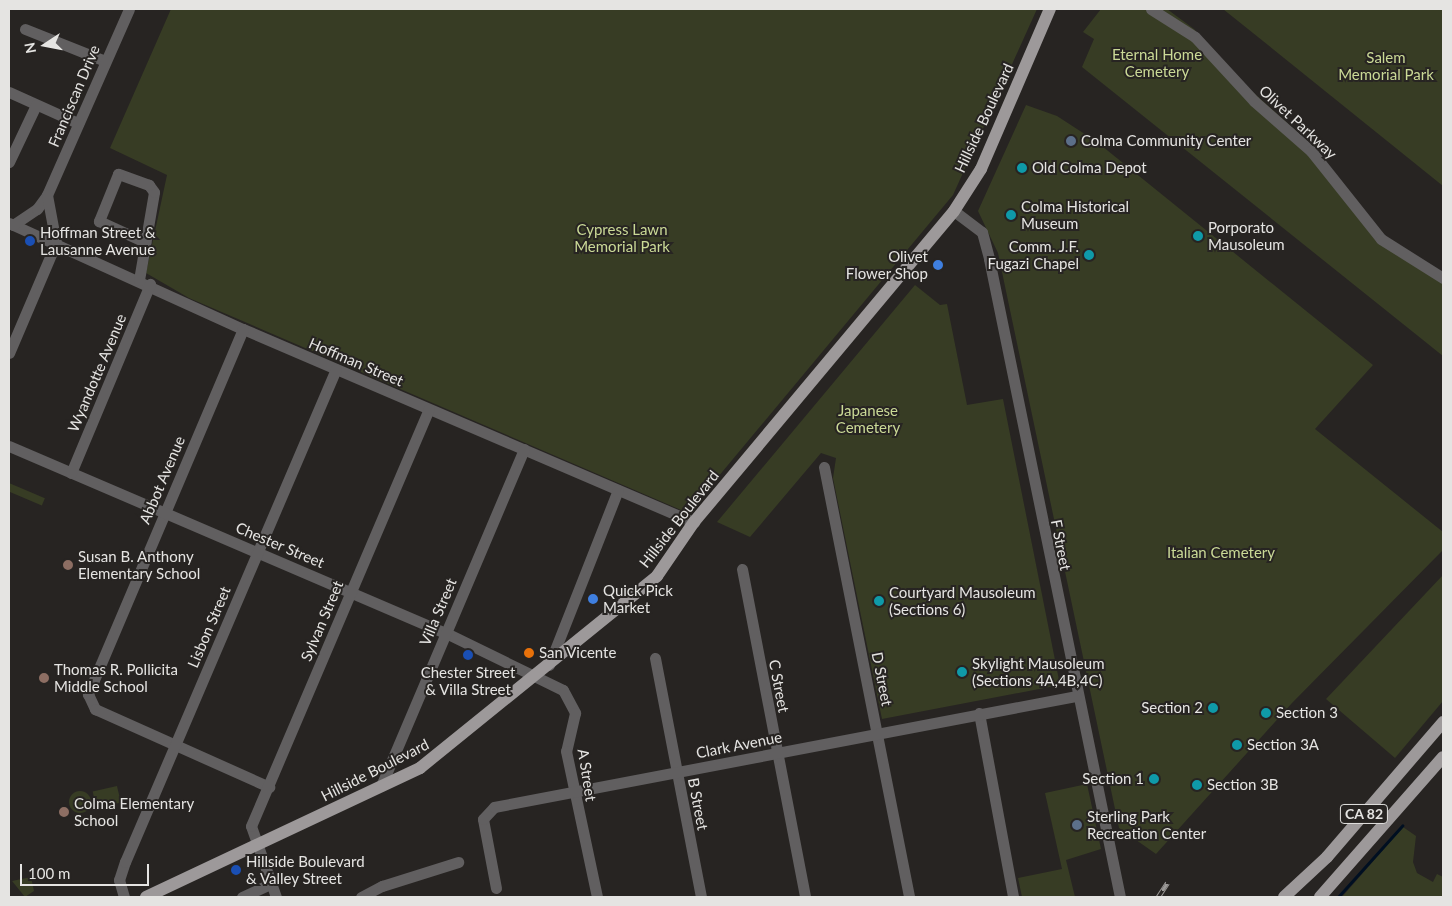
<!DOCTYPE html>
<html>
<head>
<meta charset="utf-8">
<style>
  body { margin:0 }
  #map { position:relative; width:1452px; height:906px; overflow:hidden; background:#272422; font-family:Lato,sans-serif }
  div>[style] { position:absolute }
  .green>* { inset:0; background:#373c24; transform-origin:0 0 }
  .round { border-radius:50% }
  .stream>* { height:2.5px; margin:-1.25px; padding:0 1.25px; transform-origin:1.25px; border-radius:1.25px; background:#000f21 }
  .minor>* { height:11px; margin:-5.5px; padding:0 5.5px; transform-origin:5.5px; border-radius:5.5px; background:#615f60 }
  .major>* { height:12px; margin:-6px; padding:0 6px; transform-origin:6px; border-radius:6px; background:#9d999a }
  .rail>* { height:4.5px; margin-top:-2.25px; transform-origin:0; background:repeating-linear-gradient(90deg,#272422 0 8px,#9b9997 0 16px); box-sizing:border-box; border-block:1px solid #9b9997 }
  .dots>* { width:14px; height:14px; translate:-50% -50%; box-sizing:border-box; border:2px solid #272422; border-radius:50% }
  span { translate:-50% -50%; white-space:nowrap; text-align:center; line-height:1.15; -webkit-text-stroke:4px #272422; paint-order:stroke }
  .shield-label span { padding:1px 4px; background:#272422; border:1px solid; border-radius:4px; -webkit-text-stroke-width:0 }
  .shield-label { font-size:14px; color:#e5e4e2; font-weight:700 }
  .park-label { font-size:15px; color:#cad996 }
  .street-label { font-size:15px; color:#e5e4e2 }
  .poi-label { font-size:15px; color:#e5e4e2 }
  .left { translate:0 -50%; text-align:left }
  .right { translate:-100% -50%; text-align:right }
  .frame { position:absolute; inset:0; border:10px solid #e5e4e2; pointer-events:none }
  .north { position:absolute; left:20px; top:20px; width:50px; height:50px; -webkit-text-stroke:4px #272422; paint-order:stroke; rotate:259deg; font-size:14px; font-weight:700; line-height:20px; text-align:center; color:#e5e4e2 }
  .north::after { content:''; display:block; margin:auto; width:18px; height:22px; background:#e5e4e2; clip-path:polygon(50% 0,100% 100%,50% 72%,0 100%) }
  .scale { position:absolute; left:20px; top:864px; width:129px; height:22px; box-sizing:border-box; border:2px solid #e5e4e2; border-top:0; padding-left:6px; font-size:15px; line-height:18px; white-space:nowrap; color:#e5e4e2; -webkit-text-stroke:4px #272422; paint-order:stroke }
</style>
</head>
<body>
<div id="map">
  <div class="green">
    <div style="clip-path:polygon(171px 9px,1037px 9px,953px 195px,688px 513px,189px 298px,146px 273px,167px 175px,110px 148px)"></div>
    <div style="clip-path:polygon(1101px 9px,1167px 9px,1194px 29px,1236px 77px,1313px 146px,1379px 236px,1443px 279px,1443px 356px,1082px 67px,1094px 39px,1083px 32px)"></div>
    <div style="clip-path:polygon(1223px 9px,1443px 9px,1443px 186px,1284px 58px)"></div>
    <div style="clip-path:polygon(1026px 105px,1057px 116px,1097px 142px,1373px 365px,1315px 429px,1443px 532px,1443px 550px,1292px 703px,1156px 854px,1119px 828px,998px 253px,978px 211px)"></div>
    <div style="clip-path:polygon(915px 285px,940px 305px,947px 304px,967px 405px,1003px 399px,1060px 685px,882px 719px,833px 478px,836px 458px,821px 453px,750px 537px,717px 522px)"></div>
    <div style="left:9px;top:483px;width:39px;height:8px;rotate:23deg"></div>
    <div style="clip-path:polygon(1443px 575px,1443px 701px,1395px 758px,1326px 699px)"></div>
    <div style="clip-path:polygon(1087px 784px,1101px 849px,1066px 860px,1075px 897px,1022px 897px,1018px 878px,1062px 869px,1045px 793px)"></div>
    <div style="left:117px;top:786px;width:17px;height:25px;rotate:77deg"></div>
    <div class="round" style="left:69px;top:791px;width:22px;height:22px"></div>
    <div style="clip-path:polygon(1403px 827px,1416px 836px,1413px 862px,1417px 873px,1433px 882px,1437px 874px,1443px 877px,1443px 897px,1342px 897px)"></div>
    <div style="clip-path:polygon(31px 877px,34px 891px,25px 897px,12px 881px)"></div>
  </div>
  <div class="stream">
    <div style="left:1338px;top:897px;width:96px;rotate:-48deg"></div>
  </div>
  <div class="minor">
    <div style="left:1151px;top:9px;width:52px;rotate:32.5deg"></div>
    <div style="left:1195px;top:37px;width:87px;rotate:47.3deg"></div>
    <div style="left:1254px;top:101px;width:76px;rotate:41.3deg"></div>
    <div style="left:1311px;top:151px;width:112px;rotate:51.5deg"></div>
    <div style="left:1381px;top:239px;width:73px;rotate:32.2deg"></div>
    <div style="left:25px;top:29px;width:86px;rotate:21.8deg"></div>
    <div style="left:9px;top:92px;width:76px;rotate:24.2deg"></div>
    <div style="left:9px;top:162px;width:63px;rotate:-64.7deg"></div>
    <div style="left:954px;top:211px;width:35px;rotate:37deg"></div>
    <div style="left:982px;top:232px;width:28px;rotate:75deg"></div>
    <div style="left:989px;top:259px;width:651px;rotate:78.4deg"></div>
    <div style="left:9px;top:223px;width:257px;rotate:24.4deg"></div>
    <div style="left:243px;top:329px;width:491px;rotate:23.2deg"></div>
    <div style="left:13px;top:225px;width:29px;rotate:-34deg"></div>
    <div style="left:37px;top:209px;width:17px;rotate:-54deg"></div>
    <div style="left:47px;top:195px;width:203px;rotate:-66.2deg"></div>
    <div style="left:139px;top:280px;width:89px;rotate:-80.3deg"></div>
    <div style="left:154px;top:192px;width:9px;rotate:-126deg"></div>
    <div style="left:149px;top:185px;width:33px;rotate:-160deg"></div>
    <div style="left:118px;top:174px;width:51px;rotate:112deg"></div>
    <div style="left:99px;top:221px;width:51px;rotate:24.5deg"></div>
    <div style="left:243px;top:329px;width:397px;rotate:113deg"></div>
    <div style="left:88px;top:694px;width:17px;rotate:65deg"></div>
    <div style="left:95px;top:709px;width:191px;rotate:24.1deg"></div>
    <div style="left:9px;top:353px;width:120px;rotate:-66.9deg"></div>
    <div style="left:56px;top:243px;width:49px;rotate:-100.6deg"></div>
    <div style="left:9px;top:446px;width:475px;rotate:23.2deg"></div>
    <div style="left:446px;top:633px;width:130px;rotate:26deg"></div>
    <div style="left:563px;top:690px;width:26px;rotate:62deg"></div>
    <div style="left:575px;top:713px;width:39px;rotate:103deg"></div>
    <div style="left:566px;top:751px;width:149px;rotate:78deg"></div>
    <div style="left:824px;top:467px;width:438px;rotate:78.8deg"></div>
    <div style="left:71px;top:473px;width:205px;rotate:-67.3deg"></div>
    <div style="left:742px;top:569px;width:334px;rotate:79.1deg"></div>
    <div style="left:655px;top:658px;width:243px;rotate:79.1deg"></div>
    <div style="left:549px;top:665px;width:188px;rotate:-68.5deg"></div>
    <div style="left:979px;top:713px;width:187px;rotate:79.5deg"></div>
    <div style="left:381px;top:786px;width:366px;rotate:-67deg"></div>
    <div style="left:496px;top:888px;width:70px;rotate:-100.7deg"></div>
    <div style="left:483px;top:819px;width:16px;rotate:-47deg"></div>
    <div style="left:494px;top:807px;width:592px;rotate:-10.8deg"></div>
    <div style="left:124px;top:897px;width:18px;rotate:-106deg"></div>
    <div style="left:119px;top:880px;width:19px;rotate:-72deg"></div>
    <div style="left:125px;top:862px;width:536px;rotate:-66.83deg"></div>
    <div style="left:242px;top:897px;width:31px;rotate:-25deg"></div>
    <div style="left:276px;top:897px;width:75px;rotate:-109.4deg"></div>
    <div style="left:251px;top:826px;width:453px;rotate:-66.9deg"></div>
    <div style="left:361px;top:897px;width:24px;rotate:-28deg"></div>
    <div style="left:382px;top:886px;width:80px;rotate:-17.5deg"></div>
  </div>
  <div class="major">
    <div style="left:146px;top:897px;width:303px;rotate:-25.2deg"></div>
    <div style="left:420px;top:768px;width:305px;rotate:-39deg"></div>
    <div style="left:657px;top:576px;width:65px;rotate:-55.6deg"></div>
    <div style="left:694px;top:522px;width:405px;rotate:-50.1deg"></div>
    <div style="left:954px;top:211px;width:50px;rotate:-57.3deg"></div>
    <div style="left:981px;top:169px;width:174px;rotate:-66.7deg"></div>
    <div style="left:1284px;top:897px;width:59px;rotate:-42.9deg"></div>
    <div style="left:1327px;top:857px;width:178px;rotate:-49.3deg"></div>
    <div style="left:1320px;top:897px;width:186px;rotate:-48.7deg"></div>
  </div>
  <div class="rail">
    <div style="left:1158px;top:897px;width:17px;rotate:-57deg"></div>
  </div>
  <div class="dots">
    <div style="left:1071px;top:141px;background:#5c6f8a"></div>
    <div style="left:1022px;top:168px;background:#0f9aa8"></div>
    <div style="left:1011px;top:215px;background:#0f9aa8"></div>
    <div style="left:1198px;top:236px;background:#0f9aa8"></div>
    <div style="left:30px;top:241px;background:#1a4fb4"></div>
    <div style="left:1089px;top:255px;background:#0f9aa8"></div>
    <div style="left:938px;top:265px;background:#3f7fe0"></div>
    <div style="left:68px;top:565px;background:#8d6e63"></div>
    <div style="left:593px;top:599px;background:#3f7fe0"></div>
    <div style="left:879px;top:601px;background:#0f9aa8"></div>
    <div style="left:529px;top:653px;background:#e8710a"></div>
    <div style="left:468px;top:655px;background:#1a4fb4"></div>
    <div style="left:962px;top:672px;background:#0f9aa8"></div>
    <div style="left:44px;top:678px;background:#8d6e63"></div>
    <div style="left:1213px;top:708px;background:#0f9aa8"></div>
    <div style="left:1266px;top:713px;background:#0f9aa8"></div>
    <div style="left:1237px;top:745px;background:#0f9aa8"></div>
    <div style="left:1154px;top:779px;background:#0f9aa8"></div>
    <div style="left:1197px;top:785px;background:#0f9aa8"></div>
    <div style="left:64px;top:812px;background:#8d6e63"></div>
    <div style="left:1077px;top:825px;background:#5c6f8a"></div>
    <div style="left:236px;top:870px;background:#1a4fb4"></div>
  </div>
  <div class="shield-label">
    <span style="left:1364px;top:814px">CA 82</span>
  </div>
  <div class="park-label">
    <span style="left:1157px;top:63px">Eternal Home<br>Cemetery</span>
    <span style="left:1386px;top:66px">Salem<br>Memorial Park</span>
    <span style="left:622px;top:238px">Cypress Lawn<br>Memorial Park</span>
    <span style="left:868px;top:419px">Japanese<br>Cemetery</span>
    <span style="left:1221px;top:553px">Italian Cemetery</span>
  </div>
  <div class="street-label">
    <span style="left:74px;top:96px;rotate:-67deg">Franciscan Drive</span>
    <span style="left:984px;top:118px;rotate:-65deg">Hillside Boulevard</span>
    <span style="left:1298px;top:122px;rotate:43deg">Olivet Parkway</span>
    <span style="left:356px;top:362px;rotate:23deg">Hoffman Street</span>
    <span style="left:97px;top:373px;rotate:-67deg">Wyandotte Avenue</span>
    <span style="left:162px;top:480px;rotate:-67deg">Abbot Avenue</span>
    <span style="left:679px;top:519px;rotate:-52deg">Hillside Boulevard</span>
    <span style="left:280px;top:545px;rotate:23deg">Chester Street</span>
    <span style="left:1061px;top:545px;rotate:79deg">F Street</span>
    <span style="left:438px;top:612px;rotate:-67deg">Villa Street</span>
    <span style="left:322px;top:621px;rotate:-67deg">Sylvan Street</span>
    <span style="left:209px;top:627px;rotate:-67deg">Lisbon Street</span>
    <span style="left:882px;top:679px;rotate:79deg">D Street</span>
    <span style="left:779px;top:686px;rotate:79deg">C Street</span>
    <span style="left:739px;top:745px;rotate:-11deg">Clark Avenue</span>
    <span style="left:375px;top:770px;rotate:-27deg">Hillside Boulevard</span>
    <span style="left:587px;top:775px;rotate:81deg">A Street</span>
    <span style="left:698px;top:804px;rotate:79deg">B Street</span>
  </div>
  <div class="poi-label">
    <span class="left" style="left:1081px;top:141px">Colma Community Center</span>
    <span class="left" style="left:1032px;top:168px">Old Colma Depot</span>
    <span class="left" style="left:1021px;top:215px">Colma Historical<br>Museum</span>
    <span class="left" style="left:1208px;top:236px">Porporato<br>Mausoleum</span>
    <span class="left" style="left:40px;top:241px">Hoffman Street &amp;<br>Lausanne Avenue</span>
    <span class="right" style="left:1079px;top:255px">Comm. J.F.<br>Fugazi Chapel</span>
    <span class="right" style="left:928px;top:265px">Olivet<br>Flower Shop</span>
    <span class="left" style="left:78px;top:565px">Susan B. Anthony<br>Elementary School</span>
    <span class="left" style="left:603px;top:599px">Quick Pick<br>Market</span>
    <span class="left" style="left:889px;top:601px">Courtyard Mausoleum<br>(Sections 6)</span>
    <span class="left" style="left:539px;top:653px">San Vicente</span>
    <span class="left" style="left:972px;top:672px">Skylight Mausoleum<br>(Sections 4A,4B,4C)</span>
    <span class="left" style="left:54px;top:678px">Thomas R. Pollicita<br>Middle School</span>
    <span style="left:468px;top:681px">Chester Street<br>&amp; Villa Street</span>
    <span class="right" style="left:1203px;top:708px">Section 2</span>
    <span class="left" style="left:1276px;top:713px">Section 3</span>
    <span class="left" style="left:1247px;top:745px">Section 3A</span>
    <span class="right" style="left:1144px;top:779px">Section 1</span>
    <span class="left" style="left:1207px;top:785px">Section 3B</span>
    <span class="left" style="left:74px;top:812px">Colma Elementary<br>School</span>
    <span class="left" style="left:1087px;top:825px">Sterling Park<br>Recreation Center</span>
    <span class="left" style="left:246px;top:870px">Hillside Boulevard<br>&amp; Valley Street</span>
  </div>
  <div class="frame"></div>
  <div class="north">N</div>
  <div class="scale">100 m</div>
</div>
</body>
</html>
